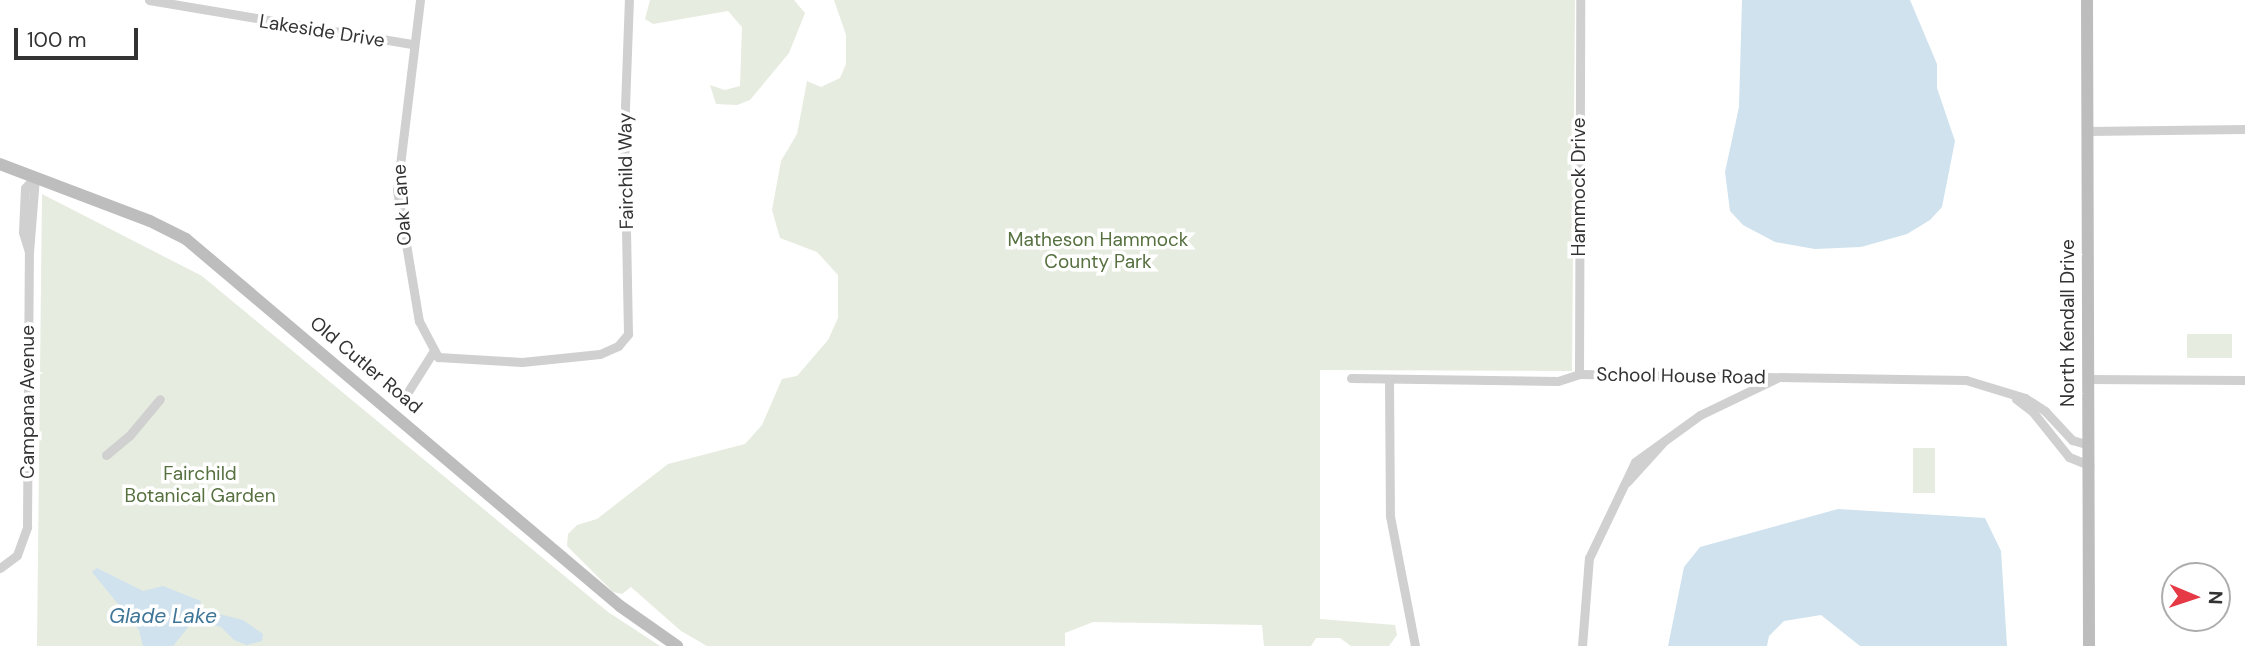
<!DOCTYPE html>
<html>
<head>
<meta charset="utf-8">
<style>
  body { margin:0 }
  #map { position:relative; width:2245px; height:646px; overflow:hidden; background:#fff; font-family:"DM Sans",sans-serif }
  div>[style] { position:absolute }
  .green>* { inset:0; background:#e6ecdf; transform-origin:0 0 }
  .water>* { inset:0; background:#cfe2ee }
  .street>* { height:9px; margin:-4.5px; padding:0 4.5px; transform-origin:4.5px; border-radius:4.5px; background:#d0d0d0 }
  .secondary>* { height:12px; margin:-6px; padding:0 6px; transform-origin:6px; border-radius:6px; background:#bdbdbd }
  span { translate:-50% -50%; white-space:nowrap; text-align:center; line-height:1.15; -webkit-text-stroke:7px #fff; paint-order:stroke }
  .street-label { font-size:19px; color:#333 }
  .park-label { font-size:19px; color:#56703f }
  .water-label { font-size:21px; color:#3f7597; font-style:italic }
  .north { position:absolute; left:2161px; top:562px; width:70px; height:70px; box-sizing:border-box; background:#fff; border:2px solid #adadad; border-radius:50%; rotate:92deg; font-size:19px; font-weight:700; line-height:28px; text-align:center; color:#333 }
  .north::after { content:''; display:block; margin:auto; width:24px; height:32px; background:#e63946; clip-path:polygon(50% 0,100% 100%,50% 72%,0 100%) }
  .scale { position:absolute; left:14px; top:28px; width:124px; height:32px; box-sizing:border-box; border:4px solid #333; border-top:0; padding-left:9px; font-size:21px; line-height:24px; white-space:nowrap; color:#333; -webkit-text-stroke:5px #fff; paint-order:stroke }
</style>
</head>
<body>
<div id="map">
  <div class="green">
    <div style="clip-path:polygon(650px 0,794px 0,805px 13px,789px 53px,750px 100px,737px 105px,716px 104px,710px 85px,725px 90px,740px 86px,742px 27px,728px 11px,653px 24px,645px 19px)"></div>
    <div style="clip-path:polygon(834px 0,1575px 0,1572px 371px,1320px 370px,1320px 619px,1395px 625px,1397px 635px,1389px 646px,1351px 646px,1340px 638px,1316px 638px,1311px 646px,1264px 646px,1262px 625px,1093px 622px,1065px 633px,1065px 646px,707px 646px,681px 631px,631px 587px,622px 594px,613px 592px,567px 546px,568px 534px,577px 525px,597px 519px,668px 464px,745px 444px,762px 425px,782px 379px,797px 376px,828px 340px,838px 318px,838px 275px,817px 252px,780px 238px,772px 210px,781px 161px,797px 134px,807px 81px,821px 87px,840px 78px,846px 64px,846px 35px)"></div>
    <div style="clip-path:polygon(42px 194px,202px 276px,608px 612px,660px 646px,37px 646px)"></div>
    <div style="left:2187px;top:334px;width:45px;height:24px"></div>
    <div style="left:1913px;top:448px;width:22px;height:45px"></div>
  </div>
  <div class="water">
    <div style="clip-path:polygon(1742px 0,1910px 0,1937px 64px,1937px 88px,1955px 141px,1942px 207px,1930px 220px,1907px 234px,1861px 247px,1815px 249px,1775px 242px,1743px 225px,1730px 211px,1725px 172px,1739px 107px)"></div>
    <div style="clip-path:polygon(1838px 509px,1985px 518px,2001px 551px,2007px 646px,1860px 646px,1821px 615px,1784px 621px,1769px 636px,1767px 646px,1668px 646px,1684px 567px,1700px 547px)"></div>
    <div style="clip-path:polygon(97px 568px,143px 591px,163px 586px,201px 601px,198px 615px,173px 646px,143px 646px,139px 630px,92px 572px)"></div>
    <div style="clip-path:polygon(211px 612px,243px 620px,263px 634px,262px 641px,247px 645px,234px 640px,221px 627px,209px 624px)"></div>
  </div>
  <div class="street">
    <div style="left:149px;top:0;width:268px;rotate:9.5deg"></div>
    <div style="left:420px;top:0;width:191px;rotate:96.9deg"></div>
    <div style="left:397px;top:190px;width:133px;rotate:80.5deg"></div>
    <div style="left:419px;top:321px;width:41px;rotate:62.2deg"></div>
    <div style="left:438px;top:357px;width:84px;rotate:3.4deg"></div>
    <div style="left:522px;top:362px;width:78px;rotate:-5.9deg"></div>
    <div style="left:600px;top:354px;width:20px;rotate:-24deg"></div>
    <div style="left:618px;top:346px;width:16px;rotate:-50deg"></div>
    <div style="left:628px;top:334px;width:200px;rotate:-91.1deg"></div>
    <div style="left:624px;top:134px;width:134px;rotate:-87.9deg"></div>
    <div style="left:2087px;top:131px;width:158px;rotate:-0.7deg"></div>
    <div style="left:29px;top:252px;width:21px;rotate:-107deg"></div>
    <div style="left:23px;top:232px;width:44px;rotate:-87.4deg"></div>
    <div style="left:25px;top:188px;width:15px;rotate:-48deg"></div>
    <div style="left:1579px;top:374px;width:374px;rotate:-89.8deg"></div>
    <div style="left:1351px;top:378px;width:207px;rotate:0.8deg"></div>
    <div style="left:1558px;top:381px;width:22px;rotate:-18deg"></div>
    <div style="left:1579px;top:374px;width:387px;rotate:0.9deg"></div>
    <div style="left:1966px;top:380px;width:62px;rotate:17deg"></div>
    <div style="left:2025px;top:398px;width:24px;rotate:33deg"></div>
    <div style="left:2045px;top:411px;width:40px;rotate:47deg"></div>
    <div style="left:2072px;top:440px;width:18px;rotate:16deg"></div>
    <div style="left:1389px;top:379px;width:137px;rotate:89.6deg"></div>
    <div style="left:1390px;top:516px;width:132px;rotate:79.1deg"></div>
    <div style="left:2087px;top:379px;width:158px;rotate:0.4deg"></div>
    <div style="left:404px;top:398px;width:54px;rotate:-57.8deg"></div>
    <div style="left:2016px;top:399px;width:20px;rotate:37deg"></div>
    <div style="left:2032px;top:411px;width:59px;rotate:51.2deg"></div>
    <div style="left:2069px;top:457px;width:22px;rotate:22deg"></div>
    <div style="left:106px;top:455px;width:30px;rotate:-40deg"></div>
    <div style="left:129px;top:436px;width:48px;rotate:-50deg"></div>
    <div style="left:1627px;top:482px;width:55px;rotate:-47.9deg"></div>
    <div style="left:0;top:568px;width:21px;rotate:-37deg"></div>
    <div style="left:17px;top:555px;width:30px;rotate:-70deg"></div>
    <div style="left:27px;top:527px;width:275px;rotate:-89.6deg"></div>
    <div style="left:29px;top:252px;width:75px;rotate:-85.4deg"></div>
    <div style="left:1582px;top:646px;width:88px;rotate:-85.5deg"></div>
    <div style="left:1589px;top:558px;width:106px;rotate:-64.4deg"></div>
    <div style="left:1635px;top:462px;width:80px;rotate:-35.9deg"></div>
    <div style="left:1700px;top:415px;width:85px;rotate:-25.7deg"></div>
  </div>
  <div class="secondary">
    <div style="left:2087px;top:0;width:646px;rotate:89.82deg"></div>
    <div style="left:0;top:164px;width:160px;rotate:20.8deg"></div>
    <div style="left:150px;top:221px;width:40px;rotate:26.6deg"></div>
    <div style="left:186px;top:239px;width:568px;rotate:40.22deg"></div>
    <div style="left:620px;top:606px;width:70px;rotate:35.1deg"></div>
  </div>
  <div class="street-label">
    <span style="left:322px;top:31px;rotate:9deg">Lakeside Drive</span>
    <span style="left:626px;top:171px;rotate:-91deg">Fairchild Way</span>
    <span style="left:1579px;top:187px;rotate:-90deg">Hammock Drive</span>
    <span style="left:402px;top:205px;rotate:-94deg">Oak Lane</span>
    <span style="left:2068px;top:323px;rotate:-90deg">North Kendall Drive</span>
    <span style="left:366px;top:365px;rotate:40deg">Old Cutler Road</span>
    <span style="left:1681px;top:376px;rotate:1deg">School House Road</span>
    <span style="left:28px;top:402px;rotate:-90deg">Campana Avenue</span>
  </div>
  <div class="park-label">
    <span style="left:1098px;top:251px">Matheson Hammock<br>County Park</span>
    <span style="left:200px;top:485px">Fairchild<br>Botanical Garden</span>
  </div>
  <div class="water-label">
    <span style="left:163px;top:616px">Glade Lake</span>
  </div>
  <div class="north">N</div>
  <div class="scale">100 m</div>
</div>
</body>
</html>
